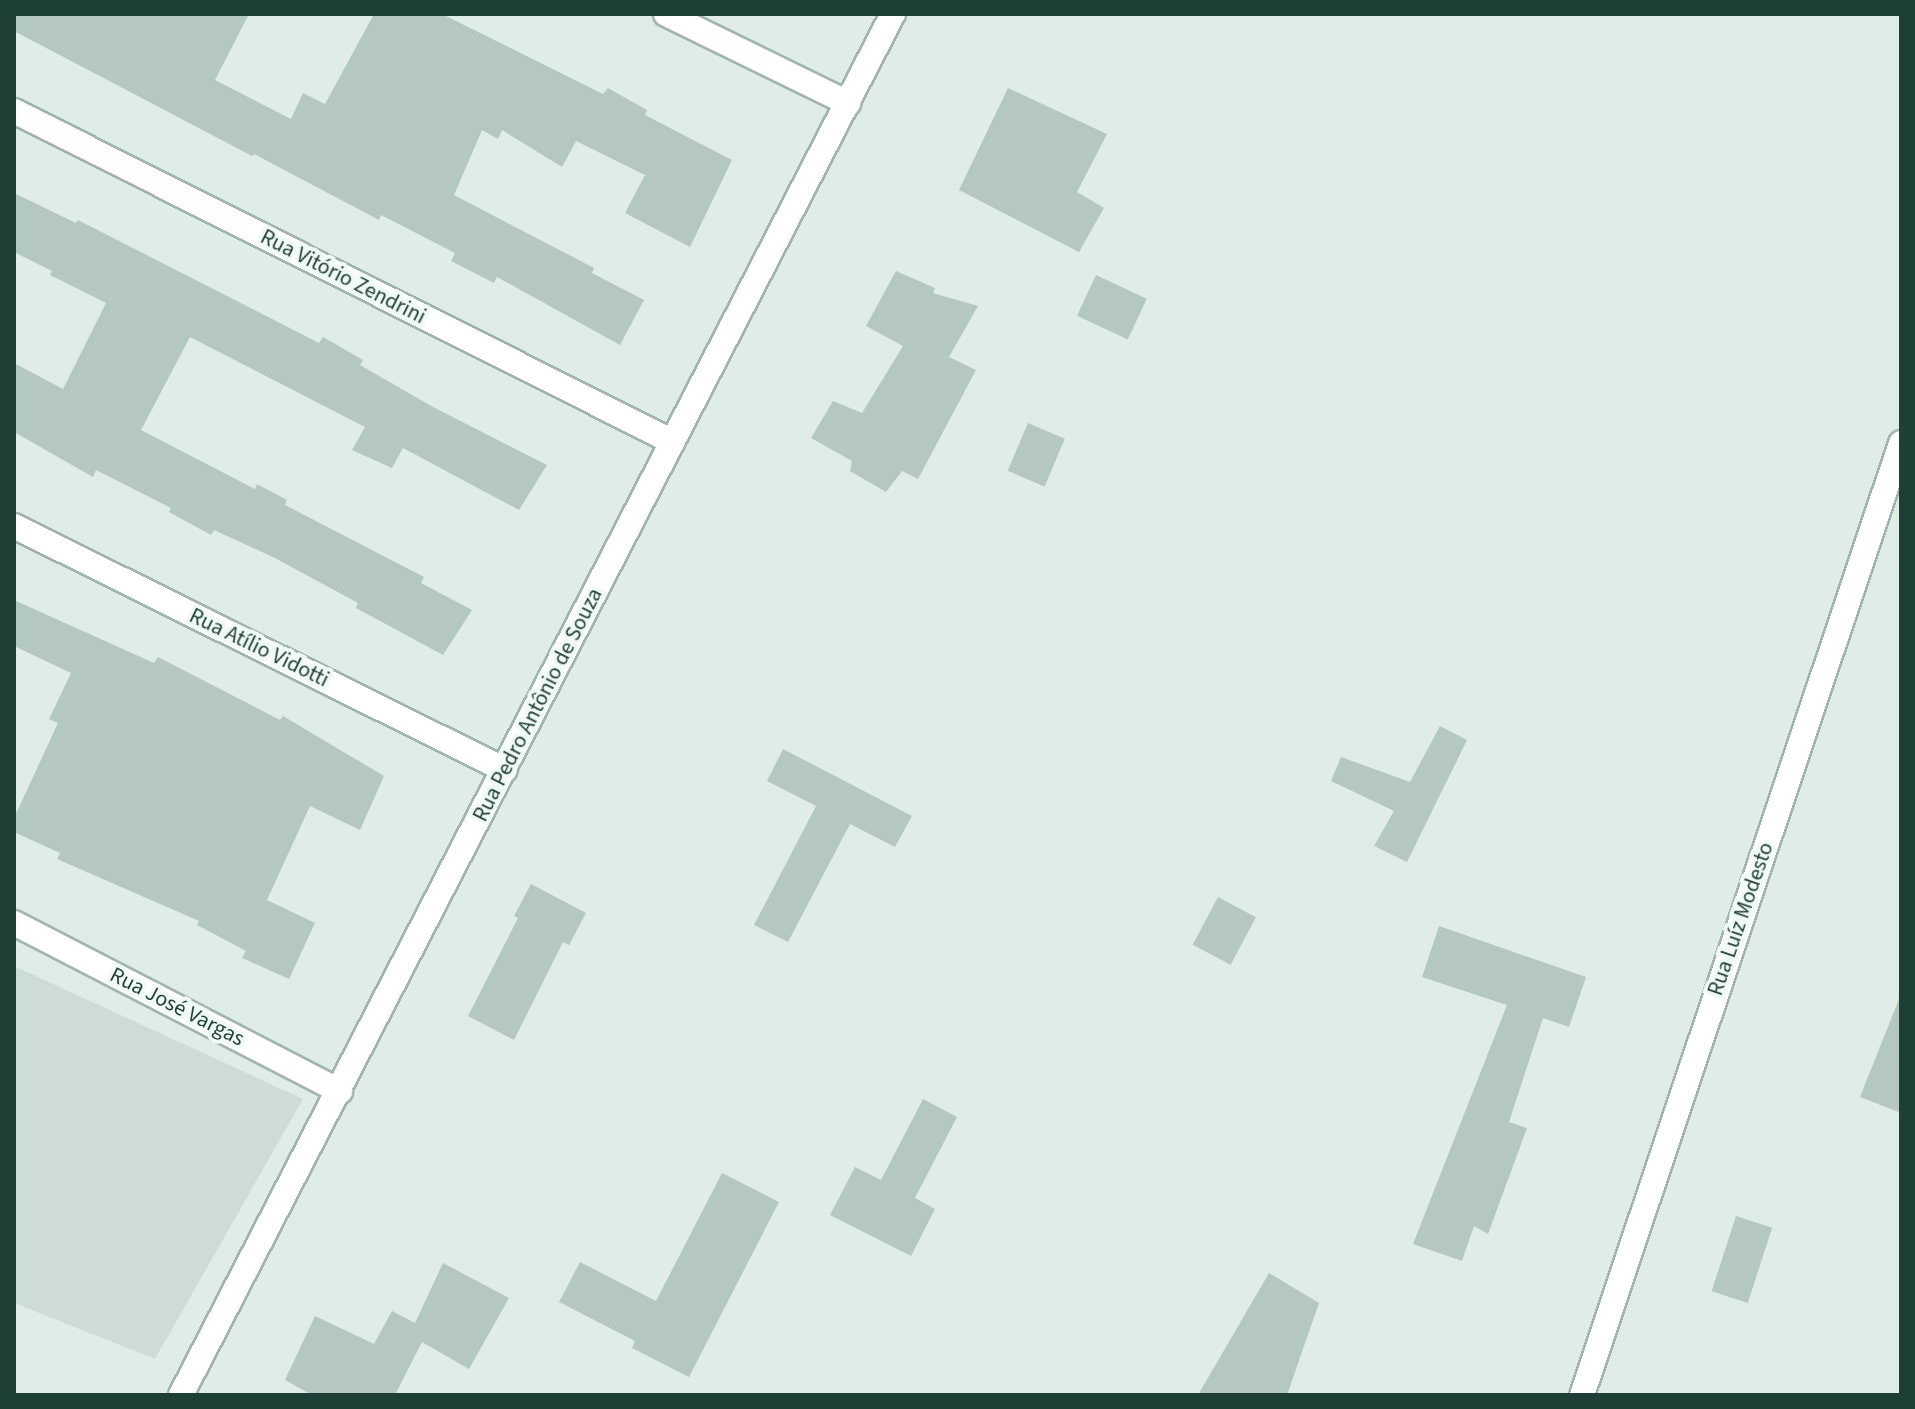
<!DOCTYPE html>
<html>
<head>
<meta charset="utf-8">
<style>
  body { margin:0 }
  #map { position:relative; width:1915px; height:1409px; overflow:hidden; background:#dfede6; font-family:"Source Sans 3",sans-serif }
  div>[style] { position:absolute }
  .built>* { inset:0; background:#cdddd5 }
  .building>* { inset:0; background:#b4c8bf; transform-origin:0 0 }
  .roads { filter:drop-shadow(2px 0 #a1b5ad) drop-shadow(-2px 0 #a1b5ad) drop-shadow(0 2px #a1b5ad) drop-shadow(0 -2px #a1b5ad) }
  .minor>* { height:24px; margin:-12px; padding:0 12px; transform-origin:12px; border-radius:12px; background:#fff }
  span { translate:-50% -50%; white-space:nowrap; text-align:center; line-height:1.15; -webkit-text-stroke:8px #f0f9f4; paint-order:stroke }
  .street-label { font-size:22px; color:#1e3f35 }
  .frame { position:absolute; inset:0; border:16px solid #1e3f35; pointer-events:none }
</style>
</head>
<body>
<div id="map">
  <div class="built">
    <div style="clip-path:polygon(14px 966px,303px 1099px,155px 1359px,14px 1303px)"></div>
  </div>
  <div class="building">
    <div style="clip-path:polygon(14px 14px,249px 14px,215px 80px,291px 119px,303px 93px,325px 104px,374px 14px,442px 14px,603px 94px,608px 88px,647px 110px,645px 115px,732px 160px,690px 247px,625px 213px,645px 175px,576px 141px,562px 167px,502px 130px,498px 139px,482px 130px,454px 195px,594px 268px,592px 273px,644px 300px,620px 345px,497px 277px,494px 283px,451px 261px,455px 253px,381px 215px,379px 220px,254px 154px,252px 156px,14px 31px)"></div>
    <div style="clip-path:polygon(1008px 88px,1107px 134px,1077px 192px,1104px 208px,1079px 252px,959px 190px)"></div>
    <div style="clip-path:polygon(14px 193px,76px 223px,78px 220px,319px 343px,323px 337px,363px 360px,360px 365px,433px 407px,547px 465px,519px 510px,403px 448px,392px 468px,352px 450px,365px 427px,190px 337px,141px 430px,255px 489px,257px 484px,287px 500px,285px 505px,424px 577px,421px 583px,472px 610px,443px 655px,356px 608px,358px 603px,273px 557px,214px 530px,211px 535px,169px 512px,171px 508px,96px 470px,93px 477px,14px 432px,14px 363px,63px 389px,106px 303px,50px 275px,52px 271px,14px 252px)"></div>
    <div style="clip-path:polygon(896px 271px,935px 288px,933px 293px,978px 306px,949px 357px,976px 370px,918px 479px,902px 471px,886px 492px,850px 471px,852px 461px,811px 438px,833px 401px,862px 413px,903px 346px,866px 326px)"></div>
    <div style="left:1096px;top:275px;width:56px;height:45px;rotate:25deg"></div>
    <div style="left:1028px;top:423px;width:40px;height:52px;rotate:23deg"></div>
    <div style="clip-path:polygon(14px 600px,154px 663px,158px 657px,280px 720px,283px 716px,384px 776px,360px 830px,310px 806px,267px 900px,315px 923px,289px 979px,242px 958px,246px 951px,197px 925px,199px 921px,57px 859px,60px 853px,14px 832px,14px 818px,58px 723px,49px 719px,71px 673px,14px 646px)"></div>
    <div style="clip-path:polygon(1440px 726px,1467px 740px,1407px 862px,1374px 846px,1394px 811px,1331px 781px,1341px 757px,1410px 782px)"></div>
    <div style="clip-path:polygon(783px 749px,912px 816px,895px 847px,850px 824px,788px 942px,754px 925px,816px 806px,767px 781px)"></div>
    <div style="clip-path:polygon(531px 884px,586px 913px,569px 945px,563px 942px,514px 1040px,468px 1016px,518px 918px,514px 916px)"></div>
    <div style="left:1218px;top:897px;width:43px;height:54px;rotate:28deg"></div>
    <div style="clip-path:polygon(1439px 926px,1586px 977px,1569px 1027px,1543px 1018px,1509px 1122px,1527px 1128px,1488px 1234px,1474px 1226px,1462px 1261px,1413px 1244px,1507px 1005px,1422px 977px)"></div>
    <div style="clip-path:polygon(1899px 999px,1901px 1000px,1901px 1113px,1860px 1097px)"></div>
    <div style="clip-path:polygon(923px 1099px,957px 1117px,915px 1198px,935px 1209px,911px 1256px,830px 1215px,855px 1167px,881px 1180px)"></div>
    <div style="clip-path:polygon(722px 1173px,779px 1202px,689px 1377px,632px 1348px,635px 1341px,559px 1302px,580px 1262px,656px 1301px)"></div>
    <div style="left:1736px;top:1216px;width:38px;height:79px;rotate:18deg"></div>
    <div style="clip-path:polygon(443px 1263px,509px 1298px,469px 1369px,422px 1342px,395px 1395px,312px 1395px,285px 1380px,315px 1316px,374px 1344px,392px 1311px,415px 1323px)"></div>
    <div style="clip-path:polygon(1269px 1273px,1319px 1303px,1287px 1395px,1198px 1395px)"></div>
  </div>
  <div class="roads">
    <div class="minor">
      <div style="left:666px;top:14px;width:203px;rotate:26.1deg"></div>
      <div style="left:14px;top:111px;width:737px;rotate:26.67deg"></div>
      <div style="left:14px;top:526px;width:548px;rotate:26.42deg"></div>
      <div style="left:14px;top:923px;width:367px;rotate:27.3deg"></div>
      <div style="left:181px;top:1395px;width:1554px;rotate:-62.73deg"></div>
      <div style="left:1582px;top:1395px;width:1004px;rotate:-71.47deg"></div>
    </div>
  </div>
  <div class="street-label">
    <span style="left:343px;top:277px;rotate:27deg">Rua Vitório Zendrini</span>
    <span style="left:259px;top:648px;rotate:26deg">Rua Atílio Vidotti</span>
    <span style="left:538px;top:705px;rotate:-63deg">Rua Pedro Antônio de Souza</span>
    <span style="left:1741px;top:919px;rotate:-71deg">Rua Luíz Modesto</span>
    <span style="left:177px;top:1007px;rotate:27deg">Rua José Vargas</span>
  </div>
  <div class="frame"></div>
</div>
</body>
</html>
